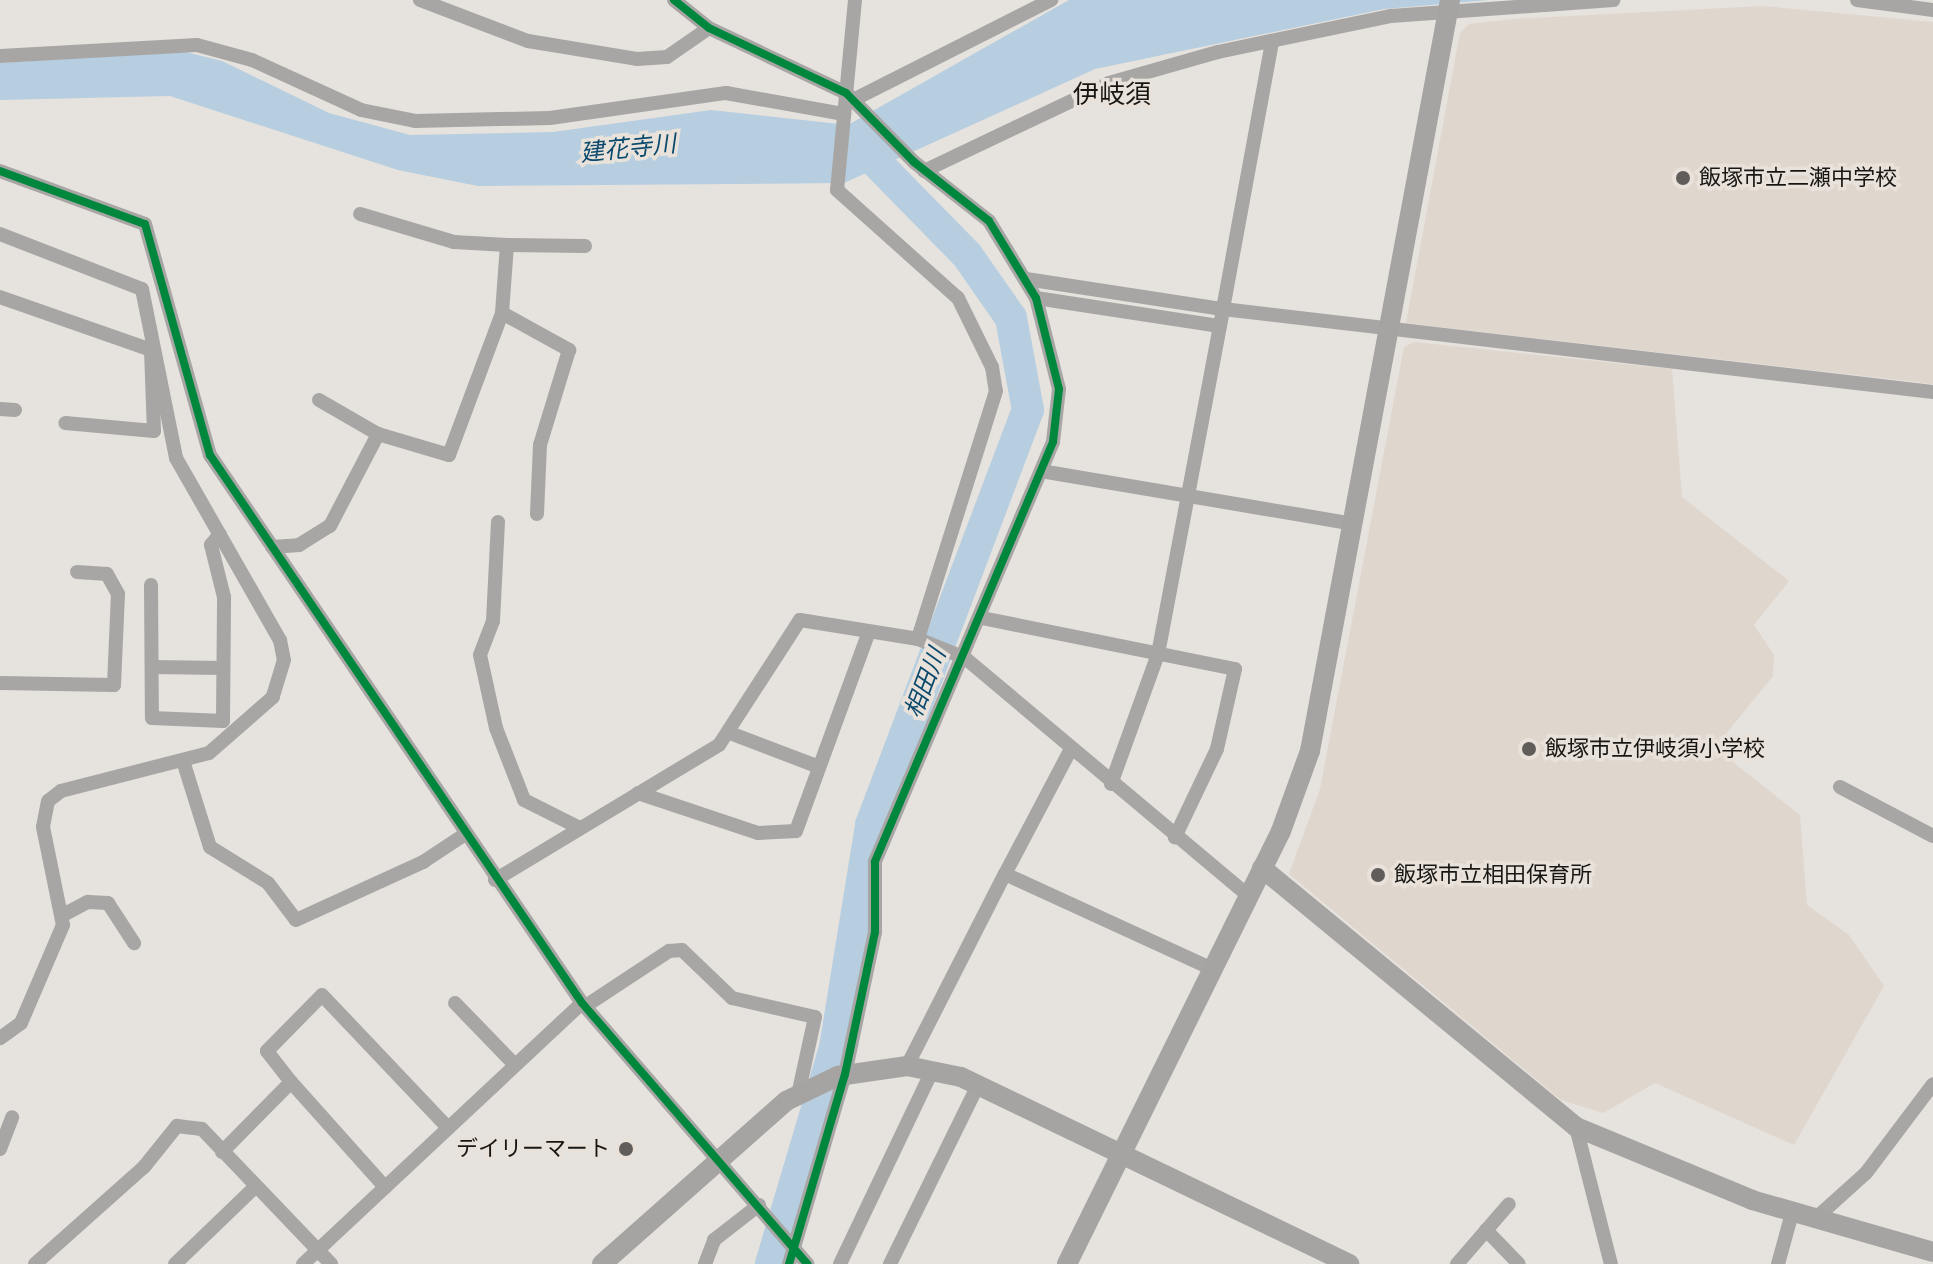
<!DOCTYPE html>
<html>
<head>
<meta charset="utf-8">
<style>
  body { margin:0 }
  #map { position:relative; width:1933px; height:1264px; overflow:hidden; background:#e6e2de; font-family:Montserrat,"Noto Sans JP",sans-serif }
  div>[style] { position:absolute }
  .built>* { inset:0; background:#dfd6cd }
  .water>* { inset:0; background:#b6cee0 }
  .river>* { height:32px; margin:-16px; padding:0 16px; transform-origin:16px; border-radius:16px; background:#b6cee0 }
  .street>* { height:14px; margin:-7px; padding:0 7px; transform-origin:7px; border-radius:7px; background:#a7a6a4 }
  .secondary>* { height:20px; margin:-10px; padding:0 10px; transform-origin:10px; border-radius:10px; background:#a6a4a2 }
  .cycleway>* { height:8px; margin:-4px; padding:0 4px; transform-origin:4px; border-radius:4px; background:#00873e }
  .dots>* { width:22px; height:22px; translate:-50% -50%; box-sizing:border-box; border:4px solid #e9e2da; border-radius:50% }
  span { translate:-50% -50%; white-space:nowrap; text-align:center; line-height:1.15; -webkit-text-stroke:7px #e9e2da; paint-order:stroke }
  .poi-label { font-size:22px; color:#181613 }
  .left { translate:0 -50%; text-align:left }
  .right { translate:-100% -50%; text-align:right }
  .water-label { font-size:24px; color:#0b496d; font-style:italic }
  .quarter-label { font-size:26px; color:#181613 }
</style>
</head>
<body>
<div id="map">
  <div class="built">
    <div style="clip-path:polygon(1763px 6px,1933px 22px,1933px 384px,1406px 323px,1460px 33px,1469px 24px,1514px 19px)"></div>
    <div style="clip-path:polygon(1414px 342px,1672px 369px,1682px 497px,1789px 581px,1754px 625px,1774px 655px,1773px 676px,1725px 735px,1734px 763px,1800px 815px,1807px 905px,1849px 935px,1884px 986px,1794px 1145px,1655px 1083px,1603px 1113px,1561px 1100px,1289px 874px,1320px 789px,1404px 347px)"></div>
  </div>
  <div class="water">
    <div style="clip-path:polygon(1069px 0,1489px 0,1384px 9px,1095px 69px,844px 183px,478px 186px,398px 170px,170px 96px,0 100px,0 63px,181px 51px,222px 61px,329px 113px,410px 135px,553px 132px,711px 110px,848px 125px)"></div>
  </div>
  <div class="river">
    <div style="left:771px;top:1264px;width:225px;rotate:-73.5deg"></div>
    <div style="left:835px;top:1048px;width:226px;rotate:-80.8deg"></div>
    <div style="left:871px;top:825px;width:444px;rotate:-69.3deg"></div>
    <div style="left:1028px;top:410px;width:94px;rotate:-100.5deg"></div>
    <div style="left:1011px;top:318px;width:77px;rotate:-124.9deg"></div>
    <div style="left:967px;top:255px;width:143px;rotate:-134.4deg"></div>
  </div>
  <div class="street">
    <div style="left:420px;top:0;width:116px;rotate:20.8deg"></div>
    <div style="left:528px;top:41px;width:110px;rotate:9.4deg"></div>
    <div style="left:637px;top:59px;width:30px;rotate:-4deg"></div>
    <div style="left:667px;top:57px;width:51px;rotate:-34.6deg"></div>
    <div style="left:674px;top:0;width:45px;rotate:38.7deg"></div>
    <div style="left:709px;top:28px;width:152px;rotate:25.4deg"></div>
    <div style="left:846px;top:93px;width:97px;rotate:45.4deg"></div>
    <div style="left:914px;top:162px;width:95px;rotate:38.2deg"></div>
    <div style="left:989px;top:221px;width:90px;rotate:58.6deg"></div>
    <div style="left:1036px;top:298px;width:94px;rotate:75.8deg"></div>
    <div style="left:1059px;top:389px;width:53px;rotate:96.5deg"></div>
    <div style="left:1053px;top:442px;width:456px;rotate:113deg"></div>
    <div style="left:875px;top:862px;width:70px;rotate:90deg"></div>
    <div style="left:875px;top:932px;width:145px;rotate:101.9deg"></div>
    <div style="left:845px;top:1074px;width:198px;rotate:106.4deg"></div>
    <div style="left:855px;top:0;width:191px;rotate:95.4deg"></div>
    <div style="left:837px;top:190px;width:162px;rotate:41.8deg"></div>
    <div style="left:958px;top:298px;width:77px;rotate:63.8deg"></div>
    <div style="left:992px;top:367px;width:24px;rotate:81deg"></div>
    <div style="left:996px;top:391px;width:260px;rotate:107.5deg"></div>
    <div style="left:1857px;top:0;width:77px;rotate:7.5deg"></div>
    <div style="left:0;top:56px;width:197px;rotate:-3.2deg"></div>
    <div style="left:197px;top:45px;width:57px;rotate:15.3deg"></div>
    <div style="left:252px;top:60px;width:120px;rotate:24.6deg"></div>
    <div style="left:361px;top:110px;width:55px;rotate:11.5deg"></div>
    <div style="left:415px;top:121px;width:135px;rotate:-1.3deg"></div>
    <div style="left:550px;top:118px;width:178px;rotate:-8.1deg"></div>
    <div style="left:726px;top:93px;width:120px;rotate:10.1deg"></div>
    <div style="left:855px;top:99px;width:220px;rotate:-26.8deg"></div>
    <div style="left:0;top:171px;width:154px;rotate:20.1deg"></div>
    <div style="left:145px;top:224px;width:240px;rotate:74.3deg"></div>
    <div style="left:210px;top:455px;width:662px;rotate:55.83deg"></div>
    <div style="left:582px;top:1003px;width:345px;rotate:49.2deg"></div>
    <div style="left:924px;top:171px;width:205px;rotate:-25.4deg"></div>
    <div style="left:1109px;top:83px;width:113px;rotate:-15.9deg"></div>
    <div style="left:1218px;top:52px;width:177px;rotate:-11.8deg"></div>
    <div style="left:1391px;top:16px;width:223px;rotate:-4.1deg"></div>
    <div style="left:0;top:234px;width:152px;rotate:21.2deg"></div>
    <div style="left:142px;top:289px;width:172px;rotate:78.6deg"></div>
    <div style="left:176px;top:458px;width:210px;rotate:60.3deg"></div>
    <div style="left:280px;top:640px;width:20px;rotate:79deg"></div>
    <div style="left:284px;top:660px;width:39px;rotate:107deg"></div>
    <div style="left:273px;top:697px;width:85px;rotate:138.8deg"></div>
    <div style="left:209px;top:753px;width:153px;rotate:165.6deg"></div>
    <div style="left:61px;top:791px;width:16px;rotate:142deg"></div>
    <div style="left:48px;top:801px;width:26px;rotate:101deg"></div>
    <div style="left:43px;top:827px;width:100px;rotate:78.5deg"></div>
    <div style="left:63px;top:925px;width:107px;rotate:113.2deg"></div>
    <div style="left:21px;top:1023px;width:26px;rotate:144deg"></div>
    <div style="left:507px;top:245px;width:78px;rotate:0.7deg"></div>
    <div style="left:1026px;top:279px;width:199px;rotate:8.7deg"></div>
    <div style="left:1223px;top:309px;width:271px;rotate:-79.6deg"></div>
    <div style="left:0;top:297px;width:160px;rotate:19.3deg"></div>
    <div style="left:151px;top:350px;width:81px;rotate:87.9deg"></div>
    <div style="left:154px;top:431px;width:89px;rotate:-174.9deg"></div>
    <div style="left:1036px;top:298px;width:186px;rotate:8.7deg"></div>
    <div style="left:502px;top:313px;width:77px;rotate:28.9deg"></div>
    <div style="left:569px;top:350px;width:99px;rotate:107deg"></div>
    <div style="left:540px;top:445px;width:69px;rotate:92.5deg"></div>
    <div style="left:319px;top:400px;width:68px;rotate:30deg"></div>
    <div style="left:0;top:409px;width:15px;rotate:4deg"></div>
    <div style="left:1041px;top:471px;width:318px;rotate:9.6deg"></div>
    <div style="left:498px;top:522px;width:99px;rotate:92.9deg"></div>
    <div style="left:493px;top:621px;width:36px;rotate:111deg"></div>
    <div style="left:480px;top:655px;width:75px;rotate:77.6deg"></div>
    <div style="left:496px;top:728px;width:77px;rotate:68.7deg"></div>
    <div style="left:524px;top:800px;width:63px;rotate:26.6deg"></div>
    <div style="left:272px;top:547px;width:27px;rotate:-4deg"></div>
    <div style="left:299px;top:545px;width:36px;rotate:-32deg"></div>
    <div style="left:330px;top:526px;width:104px;rotate:-62.4deg"></div>
    <div style="left:378px;top:434px;width:74px;rotate:16.5deg"></div>
    <div style="left:449px;top:455px;width:152px;rotate:-69.5deg"></div>
    <div style="left:502px;top:313px;width:68px;rotate:-85.8deg"></div>
    <div style="left:507px;top:245px;width:53px;rotate:-176.8deg"></div>
    <div style="left:454px;top:242px;width:98px;rotate:-163.4deg"></div>
    <div style="left:151px;top:585px;width:133px;rotate:89.6deg"></div>
    <div style="left:152px;top:718px;width:71px;rotate:2.4deg"></div>
    <div style="left:223px;top:721px;width:124px;rotate:-89.5deg"></div>
    <div style="left:224px;top:597px;width:54px;rotate:-104deg"></div>
    <div style="left:211px;top:545px;width:14px;rotate:-51deg"></div>
    <div style="left:982px;top:618px;width:258px;rotate:11.4deg"></div>
    <div style="left:1235px;top:669px;width:82px;rotate:102.7deg"></div>
    <div style="left:1217px;top:749px;width:98px;rotate:115.5deg"></div>
    <div style="left:152px;top:667px;width:71px;rotate:0.8deg"></div>
    <div style="left:0;top:683px;width:114px;rotate:1deg"></div>
    <div style="left:114px;top:685px;width:91px;rotate:-87.5deg"></div>
    <div style="left:118px;top:594px;width:23px;rotate:-119deg"></div>
    <div style="left:107px;top:574px;width:30px;rotate:-176deg"></div>
    <div style="left:730px;top:733px;width:95px;rotate:20.9deg"></div>
    <div style="left:184px;top:764px;width:87px;rotate:72.6deg"></div>
    <div style="left:210px;top:847px;width:68px;rotate:31.8deg"></div>
    <div style="left:268px;top:883px;width:46px;rotate:52.9deg"></div>
    <div style="left:296px;top:920px;width:140px;rotate:-24.5deg"></div>
    <div style="left:423px;top:862px;width:49px;rotate:-33.4deg"></div>
    <div style="left:1111px;top:784px;width:138px;rotate:-70.1deg"></div>
    <div style="left:1158px;top:654px;width:351px;rotate:-79.3deg"></div>
    <div style="left:1223px;top:309px;width:715px;rotate:6.67deg"></div>
    <div style="left:1840px;top:787px;width:105px;rotate:27.8deg"></div>
    <div style="left:638px;top:793px;width:126px;rotate:18.4deg"></div>
    <div style="left:758px;top:833px;width:38px;rotate:-3deg"></div>
    <div style="left:796px;top:831px;width:212px;rotate:-69.9deg"></div>
    <div style="left:1005px;top:874px;width:141px;rotate:-62.2deg"></div>
    <div style="left:495px;top:880px;width:262px;rotate:-31.1deg"></div>
    <div style="left:719px;top:745px;width:149px;rotate:-57.1deg"></div>
    <div style="left:800px;top:620px;width:120px;rotate:9.1deg"></div>
    <div style="left:918px;top:639px;width:51px;rotate:22deg"></div>
    <div style="left:965px;top:658px;width:367px;rotate:40deg"></div>
    <div style="left:65px;top:914px;width:26px;rotate:-28deg"></div>
    <div style="left:88px;top:902px;width:20px;rotate:3deg"></div>
    <div style="left:108px;top:903px;width:48px;rotate:57deg"></div>
    <div style="left:455px;top:1003px;width:86px;rotate:45.9deg"></div>
    <div style="left:584px;top:1007px;width:102px;rotate:-33.4deg"></div>
    <div style="left:669px;top:951px;width:13px;rotate:-4deg"></div>
    <div style="left:682px;top:950px;width:69px;rotate:43.8deg"></div>
    <div style="left:732px;top:998px;width:85px;rotate:12.9deg"></div>
    <div style="left:815px;top:1017px;width:80px;rotate:102.3deg"></div>
    <div style="left:907px;top:1066px;width:216px;rotate:-63deg"></div>
    <div style="left:1005px;top:874px;width:223px;rotate:24.6deg"></div>
    <div style="left:291px;top:1082px;width:141px;rotate:48.2deg"></div>
    <div style="left:1576px;top:1127px;width:141px;rotate:75.7deg"></div>
    <div style="left:0;top:1149px;width:34px;rotate:-69deg"></div>
    <div style="left:222px;top:1152px;width:98px;rotate:-45.4deg"></div>
    <div style="left:291px;top:1082px;width:39px;rotate:-128deg"></div>
    <div style="left:267px;top:1051px;width:78px;rotate:-45.5deg"></div>
    <div style="left:322px;top:995px;width:183px;rotate:46.5deg"></div>
    <div style="left:1816px;top:1218px;width:67px;rotate:-42deg"></div>
    <div style="left:1866px;top:1173px;width:111px;rotate:-53deg"></div>
    <div style="left:1486px;top:1230px;width:47px;rotate:45.9deg"></div>
    <div style="left:35px;top:1264px;width:146px;rotate:-41.7deg"></div>
    <div style="left:144px;top:1167px;width:53px;rotate:-51.2deg"></div>
    <div style="left:177px;top:1126px;width:25px;rotate:7deg"></div>
    <div style="left:202px;top:1129px;width:187px;rotate:46.3deg"></div>
    <div style="left:175px;top:1264px;width:110px;rotate:-43.9deg"></div>
    <div style="left:303px;top:1264px;width:382px;rotate:-43.1deg"></div>
    <div style="left:705px;top:1264px;width:26px;rotate:-69deg"></div>
    <div style="left:714px;top:1240px;width:57px;rotate:-37.9deg"></div>
    <div style="left:840px;top:1264px;width:214px;rotate:-64.5deg"></div>
    <div style="left:890px;top:1264px;width:199px;rotate:-63.8deg"></div>
    <div style="left:1457px;top:1264px;width:79px;rotate:-49.1deg"></div>
    <div style="left:1778px;top:1264px;width:53px;rotate:-74.6deg"></div>
  </div>
  <div class="secondary">
    <div style="left:1262px;top:868px;width:407px;rotate:39.5deg"></div>
    <div style="left:1576px;top:1127px;width:191px;rotate:22.5deg"></div>
    <div style="left:1752px;top:1200px;width:188px;rotate:16deg"></div>
    <div style="left:602px;top:1264px;width:246px;rotate:-41.5deg"></div>
    <div style="left:786px;top:1101px;width:58px;rotate:-25.7deg"></div>
    <div style="left:838px;top:1076px;width:70px;rotate:-8.2deg"></div>
    <div style="left:907px;top:1066px;width:55px;rotate:11.5deg"></div>
    <div style="left:961px;top:1077px;width:431px;rotate:25.7deg"></div>
    <div style="left:1067px;top:1264px;width:483px;rotate:-63.7deg"></div>
    <div style="left:1281px;top:831px;width:85px;rotate:-70.1deg"></div>
    <div style="left:1310px;top:751px;width:764px;rotate:-79.44deg"></div>
  </div>
  <div class="cycleway">
    <div style="left:674px;top:0;width:45px;rotate:38.7deg"></div>
    <div style="left:709px;top:28px;width:152px;rotate:25.4deg"></div>
    <div style="left:846px;top:93px;width:97px;rotate:45.4deg"></div>
    <div style="left:914px;top:162px;width:95px;rotate:38.2deg"></div>
    <div style="left:989px;top:221px;width:90px;rotate:58.6deg"></div>
    <div style="left:1036px;top:298px;width:94px;rotate:75.8deg"></div>
    <div style="left:1059px;top:389px;width:53px;rotate:96.5deg"></div>
    <div style="left:1053px;top:442px;width:456px;rotate:113deg"></div>
    <div style="left:875px;top:862px;width:70px;rotate:90deg"></div>
    <div style="left:875px;top:932px;width:145px;rotate:101.9deg"></div>
    <div style="left:845px;top:1074px;width:198px;rotate:106.4deg"></div>
    <div style="left:0;top:171px;width:154px;rotate:20.1deg"></div>
    <div style="left:145px;top:224px;width:240px;rotate:74.3deg"></div>
    <div style="left:210px;top:455px;width:662px;rotate:55.83deg"></div>
    <div style="left:582px;top:1003px;width:345px;rotate:49.2deg"></div>
  </div>
  <div class="dots">
    <div style="left:1683px;top:178px;background:#605d5a"></div>
    <div style="left:1529px;top:749px;background:#605d5a"></div>
    <div style="left:1378px;top:875px;background:#605d5a"></div>
    <div style="left:626px;top:1149px;background:#605d5a"></div>
  </div>
  <div class="poi-label">
    <span class="left" style="left:1699px;top:178px">飯塚市立二瀬中学校</span>
    <span class="left" style="left:1545px;top:749px">飯塚市立伊岐須小学校</span>
    <span class="left" style="left:1394px;top:875px">飯塚市立相田保育所</span>
    <span class="right" style="left:610px;top:1149px">デイリーマート</span>
  </div>
  <div class="water-label">
    <span style="left:628px;top:148px;rotate:-6deg">建花寺川</span>
    <span style="left:925px;top:683px;rotate:-69deg">相田川</span>
  </div>
  <div class="quarter-label">
    <span style="left:1112px;top:95px">伊岐須</span>
  </div>
</div>
</body>
</html>
